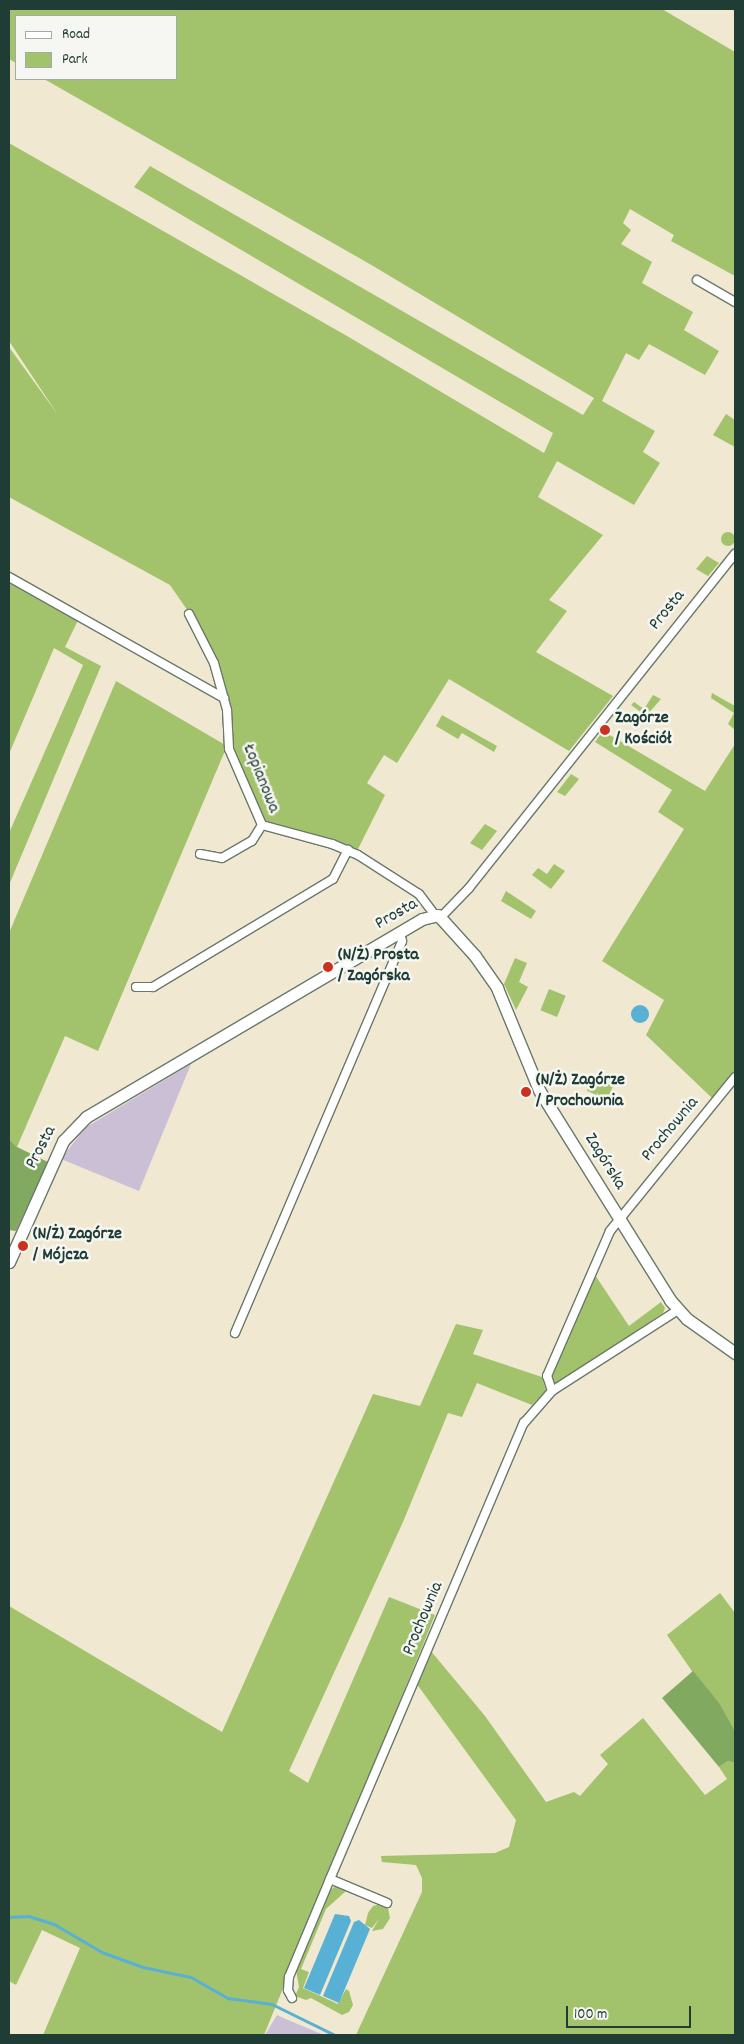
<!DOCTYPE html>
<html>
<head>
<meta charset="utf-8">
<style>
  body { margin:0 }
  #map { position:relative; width:744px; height:2044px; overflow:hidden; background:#f0e8d1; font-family:Dekko,sans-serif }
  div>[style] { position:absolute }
  .industrial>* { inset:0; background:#cbbfd6 }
  .green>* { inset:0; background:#a2c36b; transform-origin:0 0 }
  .round { border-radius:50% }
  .forest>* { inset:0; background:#81a95f }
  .water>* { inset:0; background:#58b0d5 }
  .stream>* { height:2.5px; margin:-1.25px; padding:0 1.25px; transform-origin:1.25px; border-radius:1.25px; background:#58b0d5 }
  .roads { filter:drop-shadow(1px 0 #68796b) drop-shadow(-1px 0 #68796b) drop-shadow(0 1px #68796b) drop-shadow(0 -1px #68796b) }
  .street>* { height:8px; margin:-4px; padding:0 4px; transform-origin:4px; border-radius:4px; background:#fff }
  .secondary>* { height:11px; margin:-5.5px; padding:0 5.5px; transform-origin:5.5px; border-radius:5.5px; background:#fff }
  .dots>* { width:14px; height:14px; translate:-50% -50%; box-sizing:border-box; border:2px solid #f6f6f2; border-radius:50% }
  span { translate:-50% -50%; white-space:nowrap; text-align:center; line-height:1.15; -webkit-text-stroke:5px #f6f6f2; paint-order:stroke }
  .street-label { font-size:18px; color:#1f3d34 }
  .poi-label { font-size:18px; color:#1f3d34; font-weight:700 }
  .left { translate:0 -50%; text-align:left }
  .frame { position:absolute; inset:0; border:10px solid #1f3d34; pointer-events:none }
  .legend { position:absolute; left:15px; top:15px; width:162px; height:65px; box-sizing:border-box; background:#f6f6f2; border:1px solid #a0aca6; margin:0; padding:6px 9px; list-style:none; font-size:15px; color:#1f3d34 }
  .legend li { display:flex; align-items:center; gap:10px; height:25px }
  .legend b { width:25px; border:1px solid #a0aca6 }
  .scale { position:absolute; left:566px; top:2006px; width:125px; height:22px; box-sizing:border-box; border:2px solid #1f3d34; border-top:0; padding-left:6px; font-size:15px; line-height:18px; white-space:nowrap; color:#1f3d34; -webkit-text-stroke:4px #f6f6f2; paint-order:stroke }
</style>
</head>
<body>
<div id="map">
  <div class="industrial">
    <div style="clip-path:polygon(191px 1064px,139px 1191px,61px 1159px,85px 1128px)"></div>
    <div style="clip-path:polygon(277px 2015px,281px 2017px,324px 2035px,265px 2035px)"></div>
  </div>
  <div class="green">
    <div style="clip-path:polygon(9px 9px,662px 9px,735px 52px,735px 276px,671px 241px,674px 235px,630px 209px,623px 223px,631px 230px,621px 244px,652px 262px,642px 283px,693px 312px,684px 330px,719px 351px,705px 375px,649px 344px,639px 360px,626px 353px,602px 401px,655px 431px,643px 452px,660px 463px,634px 505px,557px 461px,538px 497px,603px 535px,549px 600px,567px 611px,536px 652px,613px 696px,569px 751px,449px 679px,397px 763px,384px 755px,367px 783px,385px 795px,357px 851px,333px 839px,266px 821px,261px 817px,232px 746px,232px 713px,214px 654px,201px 630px,170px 585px,9px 497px,9px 347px,58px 415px,9px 341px,9px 143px,347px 336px,544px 453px,553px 433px,134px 187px,150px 166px,583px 415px,594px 398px,368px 263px,44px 79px,176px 79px,176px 16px,16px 16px,16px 63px,9px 59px)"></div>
    <div style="clip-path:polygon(726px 414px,735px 420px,735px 447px,713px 435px)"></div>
    <div class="round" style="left:721px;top:532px;width:14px;height:14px"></div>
    <div style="clip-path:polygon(707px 556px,719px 563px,708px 576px,696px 569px)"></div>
    <div style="clip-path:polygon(9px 571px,82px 612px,65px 647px,101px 666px,9px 885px,9px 833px,83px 665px,54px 648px,9px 754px)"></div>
    <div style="clip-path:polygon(116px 681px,227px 746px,98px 1051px,65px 1036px,17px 1147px,9px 1139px,9px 933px)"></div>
    <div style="clip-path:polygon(712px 693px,735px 706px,735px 730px,728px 724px,734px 713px,711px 698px)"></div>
    <div style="clip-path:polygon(653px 695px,661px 699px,646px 716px,631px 705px,634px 702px,644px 709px)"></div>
    <div style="clip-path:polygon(442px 715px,497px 746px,494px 752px,462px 733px,458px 739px,436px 726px)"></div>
    <div style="clip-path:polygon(603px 731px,705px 791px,735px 744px,735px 1070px,712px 1098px,646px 1035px,664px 1000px,602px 961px,684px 829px,658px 812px,672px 790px,595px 742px)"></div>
    <div style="clip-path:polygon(571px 774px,579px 779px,565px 796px,557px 792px)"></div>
    <div style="clip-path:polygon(485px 824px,497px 831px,482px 850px,470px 843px)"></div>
    <div style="clip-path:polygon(554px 864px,565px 871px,551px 889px,532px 875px,538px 868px,547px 874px)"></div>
    <div style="clip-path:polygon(506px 891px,536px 911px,531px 919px,501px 901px)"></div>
    <div style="clip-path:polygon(515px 958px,527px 963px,519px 982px,528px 987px,516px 1010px,504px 984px)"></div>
    <div style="left:549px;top:989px;width:18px;height:23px;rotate:22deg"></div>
    <div style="left:593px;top:1077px;width:22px;height:15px;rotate:24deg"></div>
    <div style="clip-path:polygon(595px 1275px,629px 1326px,661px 1302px,665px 1308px,663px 1313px,557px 1384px,552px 1383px,550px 1375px)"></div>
    <div style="clip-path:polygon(456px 1324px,483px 1330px,473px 1354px,542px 1377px,546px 1391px,532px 1405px,477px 1383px,462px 1417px,448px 1413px,403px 1522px,289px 1771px,308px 1783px,389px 1597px,435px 1615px,264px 2035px,43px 2035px,80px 1948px,42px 1930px,16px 1985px,9px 1981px,9px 1606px,222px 1732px,373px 1394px,420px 1406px)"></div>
    <div style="clip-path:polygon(720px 1593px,735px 1613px,735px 1731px,720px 1704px,696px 1677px,667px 1635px)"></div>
    <div style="clip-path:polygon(430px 1650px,485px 1716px,546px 1802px,574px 1792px,580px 1796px,608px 1764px,600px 1755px,643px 1718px,705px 1795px,727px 1779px,719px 1767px,728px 1761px,735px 1763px,735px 2035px,356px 2035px,422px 1892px,422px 1878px,416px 1865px,382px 1862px,381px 1856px,495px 1853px,509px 1847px,516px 1820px,416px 1683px)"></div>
    <div style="clip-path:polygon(334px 1887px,342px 1887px,346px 1891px,326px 1909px,301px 1969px,309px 1972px,303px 1988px,338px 2004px,346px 1989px,349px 1991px,353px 2005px,349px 2012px,342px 2015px,311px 1998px,306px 2000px,295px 1996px,299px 1987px,296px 1970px,327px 1894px)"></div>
    <div style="clip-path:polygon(381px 1904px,388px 1908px,390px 1918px,383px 1929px,372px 1931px,379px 1919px,372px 1928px,365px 1925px,368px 1913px,373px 1906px)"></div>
  </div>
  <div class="forest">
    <div style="clip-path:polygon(9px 1139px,17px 1147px,48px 1162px,16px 1231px,9px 1230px)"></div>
    <div style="clip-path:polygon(693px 1671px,720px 1704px,735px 1731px,735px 1763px,728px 1761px,719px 1767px,662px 1698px)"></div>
  </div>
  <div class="water">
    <div class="round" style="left:631px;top:1005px;width:18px;height:18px"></div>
    <div style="clip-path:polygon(335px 1914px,349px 1916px,351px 1921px,320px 1995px,304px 1988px)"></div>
    <div style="clip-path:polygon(359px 1920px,370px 1929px,339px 2003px,323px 1996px,354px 1922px)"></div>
  </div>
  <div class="stream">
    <div style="left:9px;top:1917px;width:20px;rotate:-3deg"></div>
    <div style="left:29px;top:1916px;width:28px;rotate:18deg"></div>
    <div style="left:56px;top:1925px;width:53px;rotate:30.4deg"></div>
    <div style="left:102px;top:1952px;width:44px;rotate:20.1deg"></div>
    <div style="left:143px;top:1967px;width:49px;rotate:11.8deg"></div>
    <div style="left:191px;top:1977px;width:43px;rotate:29.6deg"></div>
    <div style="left:228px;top:1998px;width:44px;rotate:7.8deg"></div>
    <div style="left:272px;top:2004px;width:70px;rotate:26.2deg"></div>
  </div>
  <div class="roads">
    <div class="street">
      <div style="left:697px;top:280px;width:44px;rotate:30.1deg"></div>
      <div style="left:9px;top:577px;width:247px;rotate:29.4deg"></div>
      <div style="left:189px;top:614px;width:55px;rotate:63deg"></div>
      <div style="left:214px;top:663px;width:49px;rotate:74.5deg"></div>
      <div style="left:227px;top:710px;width:39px;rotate:87deg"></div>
      <div style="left:229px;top:749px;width:83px;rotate:66.5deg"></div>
      <div style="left:262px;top:825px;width:73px;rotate:15.2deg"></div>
      <div style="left:332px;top:844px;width:28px;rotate:23deg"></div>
      <div style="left:358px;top:855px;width:72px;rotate:32.6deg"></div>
      <div style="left:419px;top:894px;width:25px;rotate:53deg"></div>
      <div style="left:200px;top:854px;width:22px;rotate:10deg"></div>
      <div style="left:222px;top:858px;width:34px;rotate:-30deg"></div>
      <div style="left:252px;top:841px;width:19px;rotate:-58deg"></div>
      <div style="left:442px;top:916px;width:39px;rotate:-46deg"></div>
      <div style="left:469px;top:888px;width:427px;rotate:-51.5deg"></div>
      <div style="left:136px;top:987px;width:17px"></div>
      <div style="left:153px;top:987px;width:210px;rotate:-31deg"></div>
      <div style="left:333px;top:879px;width:33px;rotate:-63deg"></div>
      <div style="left:235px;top:1333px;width:426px;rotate:-66.9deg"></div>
      <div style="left:402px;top:941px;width:8px;rotate:-104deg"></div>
      <div style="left:552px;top:1391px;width:16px;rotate:-108deg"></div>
      <div style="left:547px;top:1376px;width:158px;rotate:-66.5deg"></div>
      <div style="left:610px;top:1231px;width:198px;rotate:-50.9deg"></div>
      <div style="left:330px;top:1879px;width:496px;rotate:-67deg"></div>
      <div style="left:524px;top:1423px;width:43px;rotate:-48.8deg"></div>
      <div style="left:552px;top:1391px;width:150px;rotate:-32.7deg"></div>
      <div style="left:292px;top:1998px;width:9px;rotate:-117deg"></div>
      <div style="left:288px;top:1990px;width:13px;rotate:-86deg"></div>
      <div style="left:289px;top:1977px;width:106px;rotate:-67.3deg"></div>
      <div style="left:330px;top:1879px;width:62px;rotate:22.8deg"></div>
    </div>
    <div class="secondary">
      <div style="left:9px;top:1262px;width:133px;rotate:-65.9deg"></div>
      <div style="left:63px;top:1141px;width:33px;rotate:-46deg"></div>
      <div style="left:86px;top:1117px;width:390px;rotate:-30.5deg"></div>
      <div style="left:422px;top:919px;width:16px;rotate:-14deg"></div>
      <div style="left:438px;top:915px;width:55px;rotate:47.9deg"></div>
      <div style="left:475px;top:956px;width:39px;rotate:55deg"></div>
      <div style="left:497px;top:988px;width:110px;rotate:67.6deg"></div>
      <div style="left:539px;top:1090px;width:248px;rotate:58deg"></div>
      <div style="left:670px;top:1300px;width:25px;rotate:48deg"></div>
      <div style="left:687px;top:1319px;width:59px;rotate:35.3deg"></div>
    </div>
  </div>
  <div class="dots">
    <div style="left:605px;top:730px;background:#c8321e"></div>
    <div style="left:328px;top:967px;background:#c8321e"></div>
    <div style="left:526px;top:1092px;background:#c8321e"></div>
    <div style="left:23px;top:1246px;background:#c8321e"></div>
  </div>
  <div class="street-label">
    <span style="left:668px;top:611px;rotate:-51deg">Prosta</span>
    <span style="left:260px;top:779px;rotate:68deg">Łopianowa</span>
    <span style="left:397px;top:915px;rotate:-30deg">Prosta</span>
    <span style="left:671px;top:1130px;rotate:-50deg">Prochownia</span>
    <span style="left:42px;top:1148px;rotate:-62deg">Prosta</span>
    <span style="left:604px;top:1162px;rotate:58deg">Zagórska</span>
    <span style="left:424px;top:1619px;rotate:-67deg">Prochownia</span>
  </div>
  <div class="poi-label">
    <span class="left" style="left:615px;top:730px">Zagórze<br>/ Kościół</span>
    <span class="left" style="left:338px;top:967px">(N/Ż) Prosta<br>/ Zagórska</span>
    <span class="left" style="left:536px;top:1092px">(N/Ż) Zagórze<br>/ Prochownia</span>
    <span class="left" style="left:33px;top:1246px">(N/Ż) Zagórze<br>/ Mójcza</span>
  </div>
  <div class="frame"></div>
  <ul class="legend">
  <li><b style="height:6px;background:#fff"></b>Road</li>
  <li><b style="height:14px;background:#a2c36b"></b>Park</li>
  </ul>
  <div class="scale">100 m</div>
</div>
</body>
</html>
